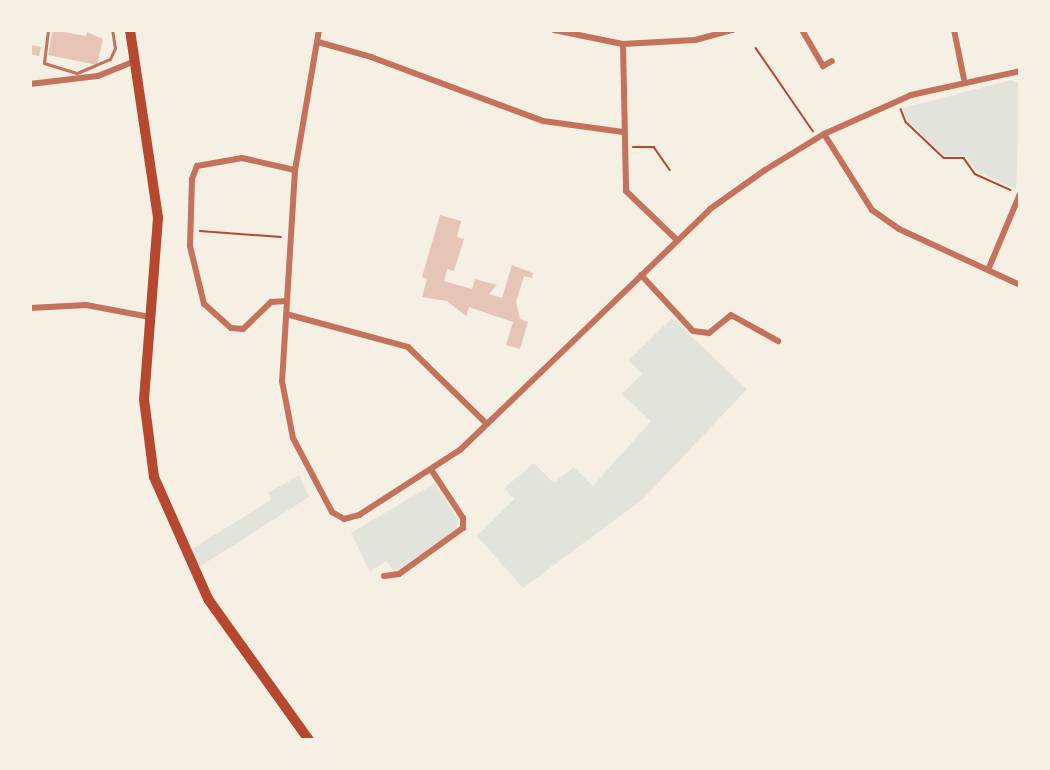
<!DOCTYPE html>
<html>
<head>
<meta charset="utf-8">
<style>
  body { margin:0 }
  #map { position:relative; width:1050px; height:770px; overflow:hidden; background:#f6efe4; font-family:"PT Sans Narrow",sans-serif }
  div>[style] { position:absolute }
  .green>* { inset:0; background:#e2e4dc }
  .building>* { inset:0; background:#e6c5b7 }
  .path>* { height:1.5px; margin:-0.75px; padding:0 0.75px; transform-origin:0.75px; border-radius:0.75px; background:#b5482f }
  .service>* { height:3px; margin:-1.5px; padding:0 1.5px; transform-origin:1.5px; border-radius:1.5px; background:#c5725c }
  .minor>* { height:6px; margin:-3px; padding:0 3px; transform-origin:3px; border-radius:3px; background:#c5725c }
  .trunk>* { height:10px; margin:-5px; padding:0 5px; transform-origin:5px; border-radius:5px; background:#b5482f }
  span { translate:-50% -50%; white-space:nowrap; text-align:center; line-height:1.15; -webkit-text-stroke:4.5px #f6efe4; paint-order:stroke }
  .frame { position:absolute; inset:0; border:32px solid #f6efe4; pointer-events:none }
</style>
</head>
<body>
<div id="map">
  <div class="green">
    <div style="clip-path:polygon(1011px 80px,1020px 83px,1016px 189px,978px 172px,966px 156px,944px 156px,908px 121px,903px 108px)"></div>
    <div style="clip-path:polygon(672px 318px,747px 389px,643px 499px,523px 588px,477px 536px,514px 499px,504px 488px,534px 463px,554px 483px,574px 467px,593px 486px,651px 421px,622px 394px,642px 374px,629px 360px)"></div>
    <div style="clip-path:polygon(299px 475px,309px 497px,199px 567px,192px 549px,271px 500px,268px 493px)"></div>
    <div style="clip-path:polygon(435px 483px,458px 520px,456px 530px,395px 572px,386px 561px,370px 572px,351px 533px)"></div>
  </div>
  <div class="building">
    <div style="clip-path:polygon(53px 30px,86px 36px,87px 32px,103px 39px,97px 65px,48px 55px)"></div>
    <div style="clip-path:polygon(30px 45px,41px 47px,39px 56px,30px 54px)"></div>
    <div style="clip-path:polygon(440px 215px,461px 221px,457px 237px,464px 239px,454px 271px,447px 269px,444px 281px,472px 289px,475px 279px,497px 285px,489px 294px,502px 298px,512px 265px,533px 273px,532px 278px,524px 276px,516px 302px,520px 319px,528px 322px,520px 349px,506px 345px,513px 322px,469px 307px,466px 316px,447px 301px,422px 297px,427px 279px,422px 277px)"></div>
  </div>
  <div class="path">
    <div style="left:756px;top:48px;width:101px;rotate:55.5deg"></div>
    <div style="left:901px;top:109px;width:14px;rotate:69deg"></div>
    <div style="left:906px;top:122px;width:52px;rotate:43.5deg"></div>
    <div style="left:944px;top:158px;width:20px"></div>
    <div style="left:964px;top:158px;width:19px;rotate:55deg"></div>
    <div style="left:975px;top:174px;width:39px;rotate:24deg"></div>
    <div style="left:633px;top:147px;width:21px"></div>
    <div style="left:654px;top:147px;width:28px;rotate:55deg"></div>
    <div style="left:200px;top:231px;width:81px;rotate:4.2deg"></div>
  </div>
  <div class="service">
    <div style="left:48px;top:30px;width:33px;rotate:97deg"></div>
    <div style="left:44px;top:63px;width:34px;rotate:17deg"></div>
    <div style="left:77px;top:73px;width:36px;rotate:-23deg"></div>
    <div style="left:110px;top:59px;width:12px;rotate:-66deg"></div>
    <div style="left:115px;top:48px;width:18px;rotate:-99deg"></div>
  </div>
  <div class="minor">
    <div style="left:319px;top:30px;width:142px;rotate:99.7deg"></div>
    <div style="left:295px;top:170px;width:211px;rotate:93.5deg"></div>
    <div style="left:282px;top:381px;width:58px;rotate:79.1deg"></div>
    <div style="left:293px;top:438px;width:84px;rotate:62.2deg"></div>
    <div style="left:332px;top:512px;width:14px;rotate:30deg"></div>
    <div style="left:344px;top:519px;width:16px;rotate:-15deg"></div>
    <div style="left:359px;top:515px;width:120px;rotate:-32.8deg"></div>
    <div style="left:460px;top:450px;width:347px;rotate:-43.9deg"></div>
    <div style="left:710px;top:209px;width:67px;rotate:-35.3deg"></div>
    <div style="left:765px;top:170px;width:69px;rotate:-31.4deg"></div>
    <div style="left:824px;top:134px;width:95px;rotate:-24.1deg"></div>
    <div style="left:911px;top:95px;width:112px;rotate:-12.4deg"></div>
    <div style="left:554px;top:30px;width:70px;rotate:11.5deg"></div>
    <div style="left:623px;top:44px;width:72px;rotate:-3.2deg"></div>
    <div style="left:695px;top:40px;width:39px;rotate:-15deg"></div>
    <div style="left:802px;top:30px;width:42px;rotate:59.7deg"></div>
    <div style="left:823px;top:66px;width:10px;rotate:-29deg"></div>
    <div style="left:954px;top:30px;width:50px;rotate:78.5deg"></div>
    <div style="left:318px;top:42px;width:55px;rotate:15.8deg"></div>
    <div style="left:371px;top:57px;width:184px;rotate:20.4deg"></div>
    <div style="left:543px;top:121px;width:81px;rotate:7.8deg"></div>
    <div style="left:623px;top:44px;width:147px;rotate:88.8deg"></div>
    <div style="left:626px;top:191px;width:71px;rotate:43.9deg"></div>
    <div style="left:30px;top:84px;width:68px;rotate:-6.7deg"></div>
    <div style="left:98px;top:76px;width:40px;rotate:-22deg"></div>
    <div style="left:824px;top:134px;width:90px;rotate:57.7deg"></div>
    <div style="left:872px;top:210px;width:33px;rotate:35deg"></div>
    <div style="left:899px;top:229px;width:133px;rotate:24.8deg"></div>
    <div style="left:988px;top:270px;width:82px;rotate:-67.2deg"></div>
    <div style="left:641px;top:275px;width:76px;rotate:47.1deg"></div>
    <div style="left:693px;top:331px;width:16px;rotate:7deg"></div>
    <div style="left:709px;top:333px;width:28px;rotate:-39deg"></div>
    <div style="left:731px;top:315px;width:54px;rotate:29deg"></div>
    <div style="left:286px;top:301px;width:15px;rotate:176deg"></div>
    <div style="left:271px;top:302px;width:39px;rotate:136deg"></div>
    <div style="left:243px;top:329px;width:12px;rotate:-175deg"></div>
    <div style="left:231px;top:328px;width:36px;rotate:-138deg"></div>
    <div style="left:204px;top:304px;width:60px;rotate:-103.6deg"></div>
    <div style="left:190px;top:246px;width:67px;rotate:-88.3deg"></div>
    <div style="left:192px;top:179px;width:14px;rotate:-69deg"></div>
    <div style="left:197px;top:166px;width:46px;rotate:-10.1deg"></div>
    <div style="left:242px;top:158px;width:54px;rotate:12.8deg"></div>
    <div style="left:30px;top:308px;width:56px;rotate:-3.1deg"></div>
    <div style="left:86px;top:305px;width:65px;rotate:10.6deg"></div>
    <div style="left:286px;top:314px;width:126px;rotate:15.1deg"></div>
    <div style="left:408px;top:347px;width:110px;rotate:44.3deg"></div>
    <div style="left:384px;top:576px;width:15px;rotate:-8deg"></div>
    <div style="left:399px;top:574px;width:79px;rotate:-35.7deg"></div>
    <div style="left:463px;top:528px;width:10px;rotate:-90deg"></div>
    <div style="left:463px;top:518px;width:56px;rotate:-123.4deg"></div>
  </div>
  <div class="trunk">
    <div style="left:130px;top:30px;width:190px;rotate:81.5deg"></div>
    <div style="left:158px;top:218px;width:182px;rotate:94.4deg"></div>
    <div style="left:144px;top:399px;width:79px;rotate:82.7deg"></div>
    <div style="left:154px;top:477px;width:133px;rotate:66.1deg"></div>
    <div style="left:208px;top:599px;width:173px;rotate:54.4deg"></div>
  </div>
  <div class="frame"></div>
</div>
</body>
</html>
